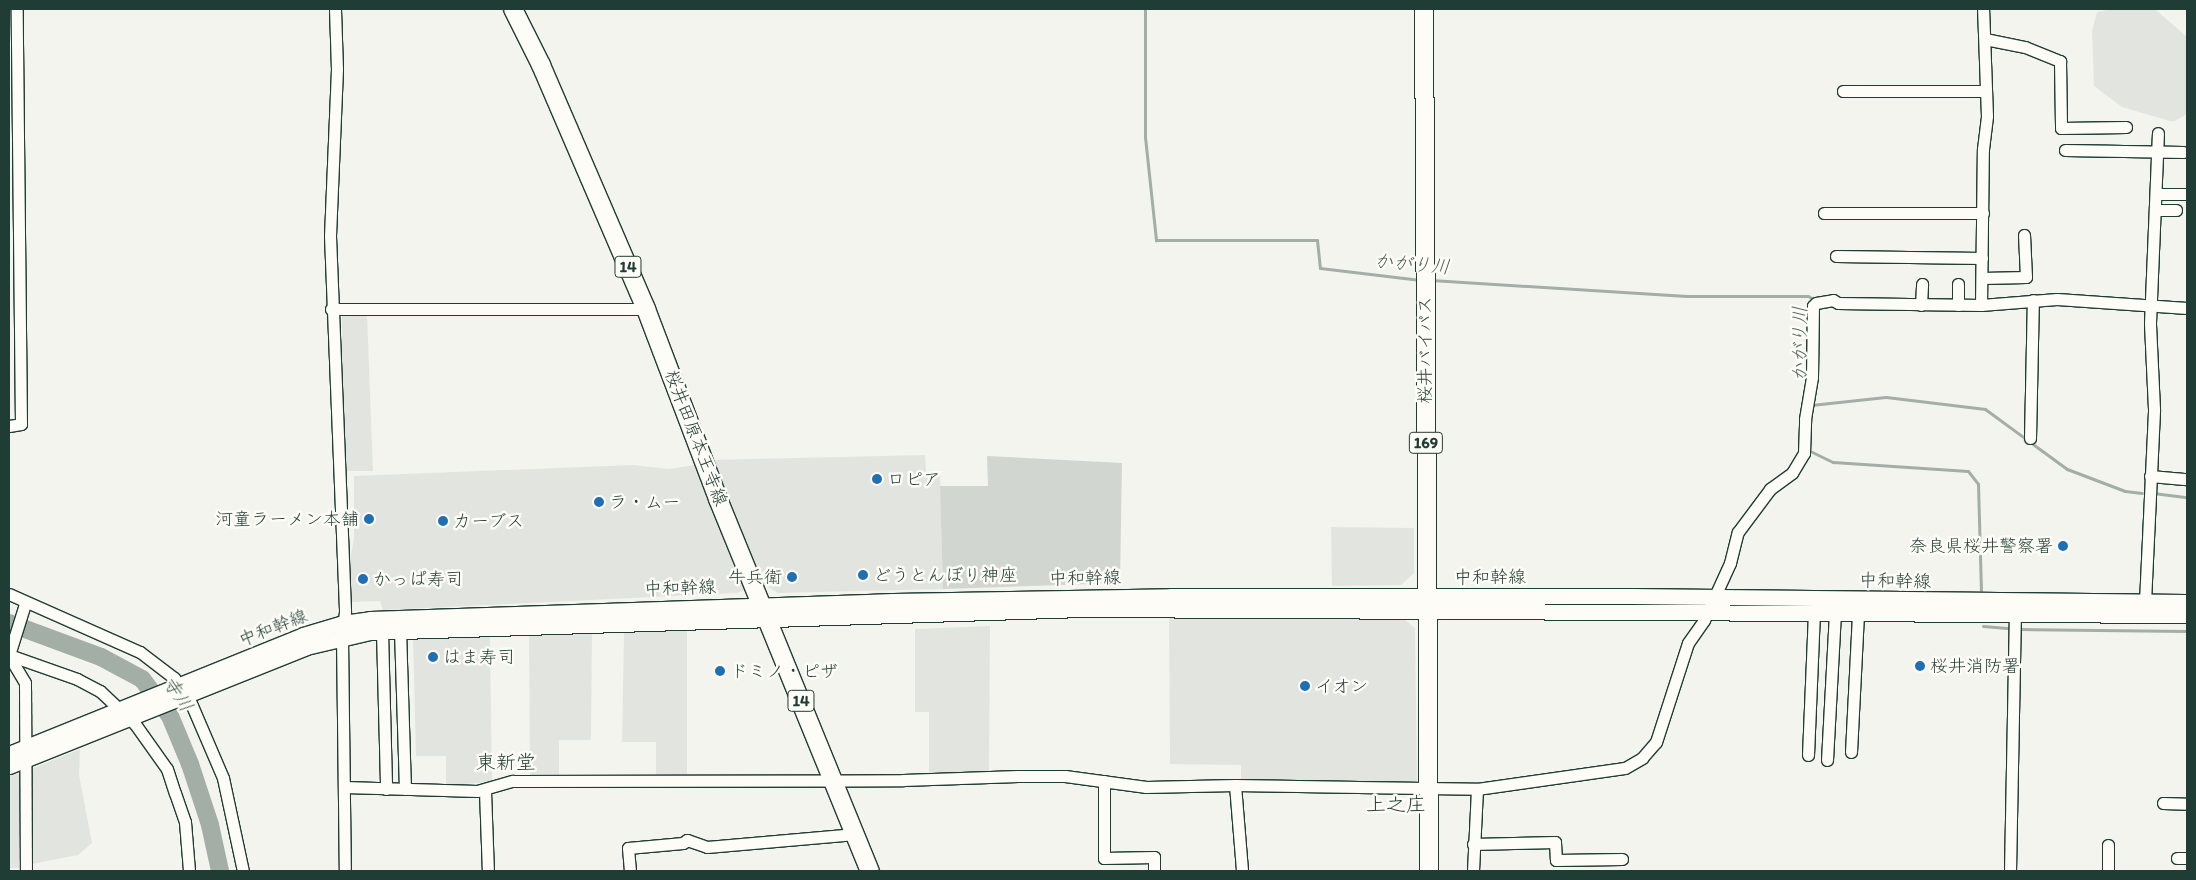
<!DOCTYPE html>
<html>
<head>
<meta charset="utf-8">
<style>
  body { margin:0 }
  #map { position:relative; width:2196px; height:880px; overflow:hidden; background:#f4f4ef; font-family:Itim,"Klee One",sans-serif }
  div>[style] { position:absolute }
  .built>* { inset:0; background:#e2e5df; transform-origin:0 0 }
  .green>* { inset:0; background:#d1d6d1 }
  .stream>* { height:3px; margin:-1.5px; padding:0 1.5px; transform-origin:1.5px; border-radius:1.5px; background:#a3aea7 }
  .river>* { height:18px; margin:-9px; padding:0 9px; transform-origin:9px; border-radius:9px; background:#a3aea7 }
  .roads { filter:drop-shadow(1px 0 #1f3d34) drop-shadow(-1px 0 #1f3d34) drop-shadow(0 1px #1f3d34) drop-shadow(0 -1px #1f3d34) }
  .minor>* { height:11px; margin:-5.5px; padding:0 5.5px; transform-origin:5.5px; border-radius:5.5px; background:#fdfcf7 }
  .secondary>* { height:15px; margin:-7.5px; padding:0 7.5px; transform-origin:7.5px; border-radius:7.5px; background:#fdfcf7 }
  .primary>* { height:18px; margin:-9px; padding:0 9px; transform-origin:9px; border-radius:9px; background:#fdfcf7 }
  .trunk>* { height:18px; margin:-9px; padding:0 9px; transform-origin:9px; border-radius:9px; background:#fdfcf7 }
  .dots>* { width:14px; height:14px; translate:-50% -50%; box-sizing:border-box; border:2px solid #fdfcf7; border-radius:50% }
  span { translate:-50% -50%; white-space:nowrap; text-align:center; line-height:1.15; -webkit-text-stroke:5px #fdfcf7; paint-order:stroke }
  .shield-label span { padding:1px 4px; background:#fdfcf7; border:1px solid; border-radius:4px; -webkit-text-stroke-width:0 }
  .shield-label { font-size:16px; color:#1f3d34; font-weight:700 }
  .street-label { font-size:18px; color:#1f3d34 }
  .poi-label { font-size:18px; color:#1f3d34 }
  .left { translate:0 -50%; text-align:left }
  .right { translate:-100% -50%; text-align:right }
  .water-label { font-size:19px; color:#475f56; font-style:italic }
  .quarter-label { font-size:20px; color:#1f3d34 }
  .frame { position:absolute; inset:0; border:10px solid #1f3d34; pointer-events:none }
</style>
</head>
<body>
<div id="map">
  <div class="built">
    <div style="clip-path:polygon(2112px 9px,2155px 9px,2187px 37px,2187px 114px,2173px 122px,2122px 107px,2094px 86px,2092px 31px,2097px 12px)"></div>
    <div style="clip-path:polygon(342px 313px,367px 314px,373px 471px,347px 471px,342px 438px)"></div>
    <div style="clip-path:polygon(925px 455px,926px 472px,940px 473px,943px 589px,778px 593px,764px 585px,710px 460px)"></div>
    <div style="clip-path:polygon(633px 465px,669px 469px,695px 465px,747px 586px,745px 590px,737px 593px,383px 610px,380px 601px,352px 602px,350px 559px,354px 539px,354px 476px)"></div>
    <div style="clip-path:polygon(1331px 527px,1414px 528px,1414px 573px,1401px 585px,1332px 586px)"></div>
    <div style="clip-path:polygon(1169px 617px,1404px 619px,1415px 628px,1417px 780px,1413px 784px,1241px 781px,1241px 765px,1170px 764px)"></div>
    <div style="clip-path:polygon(990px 626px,989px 774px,929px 775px,929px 712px,915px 712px,915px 629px)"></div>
    <div style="clip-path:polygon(687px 630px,687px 777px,656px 777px,656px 742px,622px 742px,624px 632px)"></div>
    <div style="clip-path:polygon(592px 633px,591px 740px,559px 740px,559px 776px,530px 776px,529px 635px)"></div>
    <div style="clip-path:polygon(490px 636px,492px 782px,446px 785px,446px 756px,416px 756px,413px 638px)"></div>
    <div style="clip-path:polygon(80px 749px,79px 775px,92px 843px,78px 855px,32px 864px,29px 770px)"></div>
    <div style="left:20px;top:774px;width:94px;height:12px;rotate:89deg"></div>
  </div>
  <div class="green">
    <div style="clip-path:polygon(987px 456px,1122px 463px,1120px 583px,943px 589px,940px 486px,988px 486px)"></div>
  </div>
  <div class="stream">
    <div style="left:1145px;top:9px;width:128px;rotate:90deg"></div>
    <div style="left:1145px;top:137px;width:104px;rotate:83.9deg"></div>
    <div style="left:1156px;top:240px;width:161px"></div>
    <div style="left:1317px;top:240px;width:28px;rotate:84deg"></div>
    <div style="left:1320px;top:268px;width:101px;rotate:6.8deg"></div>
    <div style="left:1431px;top:280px;width:256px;rotate:3.6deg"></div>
    <div style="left:1687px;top:296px;width:121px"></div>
    <div style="left:1808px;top:296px;width:8px;rotate:30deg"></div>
    <div style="left:1811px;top:405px;width:75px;rotate:-6.1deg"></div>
    <div style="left:1886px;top:397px;width:100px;rotate:6.9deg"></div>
    <div style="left:1985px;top:409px;width:102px;rotate:36.2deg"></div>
    <div style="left:2067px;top:469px;width:62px;rotate:20.8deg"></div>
    <div style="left:2125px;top:491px;width:17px;rotate:7deg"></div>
    <div style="left:1808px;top:450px;width:28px;rotate:26deg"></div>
    <div style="left:1833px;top:462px;width:135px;rotate:3.8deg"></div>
    <div style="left:1968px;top:471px;width:16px;rotate:52deg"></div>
    <div style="left:1978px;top:484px;width:106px;rotate:88.4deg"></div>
    <div style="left:2153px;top:493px;width:34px;rotate:7deg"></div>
    <div style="left:1983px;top:626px;width:24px;rotate:5deg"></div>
    <div style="left:2020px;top:629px;width:167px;rotate:0.7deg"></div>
  </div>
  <div class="river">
    <div style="left:9px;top:623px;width:98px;rotate:20.3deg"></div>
    <div style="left:101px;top:657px;width:47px;rotate:28.2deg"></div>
    <div style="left:142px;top:679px;width:46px;rotate:52.9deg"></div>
    <div style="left:170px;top:716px;width:52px;rotate:67.4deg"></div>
    <div style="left:190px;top:764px;width:64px;rotate:71.8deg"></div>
    <div style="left:210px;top:825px;width:47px;rotate:77.7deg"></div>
  </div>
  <div class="roads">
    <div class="minor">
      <div style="left:335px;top:9px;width:60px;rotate:88.1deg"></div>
      <div style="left:337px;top:69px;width:167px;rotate:92.4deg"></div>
      <div style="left:330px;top:236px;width:376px;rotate:87.7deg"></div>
      <div style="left:345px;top:612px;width:25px;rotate:97deg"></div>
      <div style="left:342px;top:637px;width:234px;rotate:89.3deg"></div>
      <div style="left:1985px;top:39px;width:41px;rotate:11.3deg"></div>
      <div style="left:2025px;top:47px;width:38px;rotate:22deg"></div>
      <div style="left:2060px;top:61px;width:67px;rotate:89.1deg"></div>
      <div style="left:2061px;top:128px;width:65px;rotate:-0.9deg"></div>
      <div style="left:1843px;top:91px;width:143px"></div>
      <div style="left:2065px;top:150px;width:118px;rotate:1deg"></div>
      <div style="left:2156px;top:194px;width:31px"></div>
      <div style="left:2155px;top:210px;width:21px"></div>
      <div style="left:1824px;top:213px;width:159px"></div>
      <div style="left:1836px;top:256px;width:146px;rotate:0.8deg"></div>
      <div style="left:1982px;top:278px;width:44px;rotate:-1.3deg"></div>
      <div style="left:2026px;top:277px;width:42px;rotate:-92.7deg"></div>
      <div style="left:1921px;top:305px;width:21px;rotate:-87deg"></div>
      <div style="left:1958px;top:305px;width:21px;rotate:-90deg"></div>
      <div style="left:1981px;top:305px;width:156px;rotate:-89.3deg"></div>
      <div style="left:1983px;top:149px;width:33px;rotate:-83deg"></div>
      <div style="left:1987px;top:116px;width:107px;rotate:-92.1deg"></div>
      <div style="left:331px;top:309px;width:315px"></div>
      <div style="left:9px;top:426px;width:12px;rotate:-9deg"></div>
      <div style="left:21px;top:424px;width:415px;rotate:-90.6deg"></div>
      <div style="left:2030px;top:438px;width:138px;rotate:-88.8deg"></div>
      <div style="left:2150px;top:476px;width:37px;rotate:5deg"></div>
      <div style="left:9px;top:594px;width:143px;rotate:23.9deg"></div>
      <div style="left:140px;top:652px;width:43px;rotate:37.4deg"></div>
      <div style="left:174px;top:678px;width:28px;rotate:55deg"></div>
      <div style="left:190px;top:701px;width:84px;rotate:66.8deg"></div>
      <div style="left:223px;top:778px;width:95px;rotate:77.9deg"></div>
      <div style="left:2145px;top:602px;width:193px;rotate:-87.3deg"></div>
      <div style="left:2154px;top:409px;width:86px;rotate:-92.7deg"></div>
      <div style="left:2150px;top:323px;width:190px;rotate:-87.6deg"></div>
      <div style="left:400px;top:630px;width:159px;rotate:88.2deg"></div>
      <div style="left:382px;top:631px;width:158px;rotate:88.5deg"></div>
      <div style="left:9px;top:655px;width:72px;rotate:19.4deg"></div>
      <div style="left:77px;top:679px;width:26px;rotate:28deg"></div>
      <div style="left:100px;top:691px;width:48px;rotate:43.3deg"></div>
      <div style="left:135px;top:724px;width:55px;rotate:54.6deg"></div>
      <div style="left:167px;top:769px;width:25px;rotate:72deg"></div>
      <div style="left:175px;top:793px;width:31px;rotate:71deg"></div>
      <div style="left:185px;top:822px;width:49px;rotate:85.3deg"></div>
      <div style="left:9px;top:655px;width:53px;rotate:-72.6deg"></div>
      <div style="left:9px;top:656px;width:31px;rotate:59deg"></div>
      <div style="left:25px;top:683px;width:188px;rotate:89.7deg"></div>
      <div style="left:1851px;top:752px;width:140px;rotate:-87.1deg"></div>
      <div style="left:1808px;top:755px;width:143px;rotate:-87.6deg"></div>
      <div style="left:1827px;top:760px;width:148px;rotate:-86.9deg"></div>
      <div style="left:1104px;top:781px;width:77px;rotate:90deg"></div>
      <div style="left:1104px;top:858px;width:50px;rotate:-1.1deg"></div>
      <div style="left:1154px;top:857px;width:14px;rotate:90deg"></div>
      <div style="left:1235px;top:785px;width:86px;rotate:85.3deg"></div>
      <div style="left:344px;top:787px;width:133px;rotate:1.7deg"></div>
      <div style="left:477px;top:791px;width:37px;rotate:-16deg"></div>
      <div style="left:513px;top:781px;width:390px;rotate:-0.1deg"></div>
      <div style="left:903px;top:780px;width:115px;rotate:-2deg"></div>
      <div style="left:1018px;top:776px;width:47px"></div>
      <div style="left:1065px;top:776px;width:82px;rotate:7.7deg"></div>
      <div style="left:1146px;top:787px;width:89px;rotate:-1.3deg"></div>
      <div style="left:1235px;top:785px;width:242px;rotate:0.9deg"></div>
      <div style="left:1477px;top:789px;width:149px;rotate:-8.1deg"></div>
      <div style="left:1625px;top:768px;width:20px;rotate:-30deg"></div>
      <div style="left:1642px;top:758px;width:21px;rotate:-49deg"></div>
      <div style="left:1656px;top:742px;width:104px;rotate:-72.1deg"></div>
      <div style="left:1688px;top:643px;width:28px;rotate:-55deg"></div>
      <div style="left:1704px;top:620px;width:63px;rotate:-65.5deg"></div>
      <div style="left:1730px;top:563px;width:32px;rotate:-76deg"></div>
      <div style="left:1738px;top:532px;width:54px;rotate:-53.3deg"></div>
      <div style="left:1770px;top:489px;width:27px;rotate:-36deg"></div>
      <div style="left:1792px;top:473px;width:23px;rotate:-59deg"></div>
      <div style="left:1804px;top:453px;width:34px;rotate:-88deg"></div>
      <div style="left:1805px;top:419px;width:43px;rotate:-80.5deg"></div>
      <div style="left:1812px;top:377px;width:71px;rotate:-89.2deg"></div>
      <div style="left:1813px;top:306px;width:4px;rotate:-45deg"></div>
      <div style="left:1816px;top:303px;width:17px;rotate:-10deg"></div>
      <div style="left:1833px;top:300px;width:6px;rotate:31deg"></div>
      <div style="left:1838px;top:303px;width:143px;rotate:0.8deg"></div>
      <div style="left:1981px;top:305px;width:76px;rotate:-4.5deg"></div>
      <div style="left:2057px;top:299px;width:130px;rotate:4deg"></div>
      <div style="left:485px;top:791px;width:80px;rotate:87.9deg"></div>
      <div style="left:2163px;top:803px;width:24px;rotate:2deg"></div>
      <div style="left:1473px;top:844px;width:82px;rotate:-1.4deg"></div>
      <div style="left:1555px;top:842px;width:18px;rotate:87deg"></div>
      <div style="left:1556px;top:860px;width:66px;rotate:-0.9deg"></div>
      <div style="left:2108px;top:845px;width:26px;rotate:90deg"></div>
      <div style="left:2177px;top:858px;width:10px"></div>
      <div style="left:630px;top:871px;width:23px;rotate:-95deg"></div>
      <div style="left:628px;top:848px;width:55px;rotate:-5.2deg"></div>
      <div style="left:683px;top:843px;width:5px;rotate:-37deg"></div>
      <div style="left:687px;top:840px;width:21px;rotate:19deg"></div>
      <div style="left:707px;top:847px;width:149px;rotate:-5deg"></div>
      <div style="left:1473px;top:871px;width:82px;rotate:-87.2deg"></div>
      <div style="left:2010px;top:871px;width:263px;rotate:-88.9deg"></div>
    </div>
    <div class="secondary">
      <div style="left:9px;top:754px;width:317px;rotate:-22deg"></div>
      <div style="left:303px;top:635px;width:42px;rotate:-16.7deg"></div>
      <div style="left:343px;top:623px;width:27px;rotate:-8deg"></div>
      <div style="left:370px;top:619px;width:523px;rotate:-1.97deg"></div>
      <div style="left:893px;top:601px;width:278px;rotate:-1deg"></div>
      <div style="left:1171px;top:596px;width:461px"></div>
      <div style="left:1632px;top:596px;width:555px;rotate:0.62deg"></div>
      <div style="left:9px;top:766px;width:320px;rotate:-21.8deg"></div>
      <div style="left:306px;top:647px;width:66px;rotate:-13.2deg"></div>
      <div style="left:370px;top:632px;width:711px;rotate:-1.85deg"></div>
      <div style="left:1081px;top:609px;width:1106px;rotate:0.31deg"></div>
    </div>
    <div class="primary">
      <div style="left:513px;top:9px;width:63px;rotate:63.4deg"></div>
      <div style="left:541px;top:65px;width:266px;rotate:66.7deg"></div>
      <div style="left:646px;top:309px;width:203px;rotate:69.2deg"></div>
      <div style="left:718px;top:499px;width:402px;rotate:67.8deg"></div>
    </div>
    <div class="trunk">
      <div style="left:1424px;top:9px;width:862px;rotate:89.67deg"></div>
    </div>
  </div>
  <div class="dots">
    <div style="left:877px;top:479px;background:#1f6fb2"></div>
    <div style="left:599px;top:502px;background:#1f6fb2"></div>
    <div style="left:369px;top:519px;background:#1f6fb2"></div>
    <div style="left:443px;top:521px;background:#1f6fb2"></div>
    <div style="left:2063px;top:546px;background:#1f6fb2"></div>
    <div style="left:863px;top:575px;background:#1f6fb2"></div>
    <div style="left:792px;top:577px;background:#1f6fb2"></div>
    <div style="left:363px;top:579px;background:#1f6fb2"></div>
    <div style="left:433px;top:657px;background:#1f6fb2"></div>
    <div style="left:1920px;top:666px;background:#1f6fb2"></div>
    <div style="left:720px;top:671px;background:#1f6fb2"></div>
    <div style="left:1305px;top:686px;background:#1f6fb2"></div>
  </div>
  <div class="shield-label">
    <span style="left:628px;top:267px">14</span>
    <span style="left:1426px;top:443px">169</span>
    <span style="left:801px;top:701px">14</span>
  </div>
  <div class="street-label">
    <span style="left:1425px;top:350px;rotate:-90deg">桜井バイパス</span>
    <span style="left:696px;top:438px;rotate:69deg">桜井田原本王寺線</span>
    <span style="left:1490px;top:577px">中和幹線</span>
    <span style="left:1085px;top:578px;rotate:-1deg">中和幹線</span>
    <span style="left:1895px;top:581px;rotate:1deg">中和幹線</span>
    <span style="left:680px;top:588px;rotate:-2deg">中和幹線</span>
    <span style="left:273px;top:628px;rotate:-21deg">中和幹線</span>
  </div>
  <div class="poi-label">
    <span class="left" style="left:887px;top:479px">ロピア</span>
    <span class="left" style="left:609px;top:502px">ラ・ムー</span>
    <span class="right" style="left:359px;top:519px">河童ラーメン本舗</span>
    <span class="left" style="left:453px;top:521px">カーブス</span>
    <span class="right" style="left:2053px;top:546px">奈良県桜井警察署</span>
    <span class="left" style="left:873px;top:575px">どうとんぼり神座</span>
    <span class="right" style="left:782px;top:577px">牛兵衛</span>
    <span class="left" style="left:373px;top:579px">かっぱ寿司</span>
    <span class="left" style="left:443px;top:657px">はま寿司</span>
    <span class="left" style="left:1930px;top:666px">桜井消防署</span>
    <span class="left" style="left:730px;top:671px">ドミノ・ピザ</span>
    <span class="left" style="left:1315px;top:686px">イオン</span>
  </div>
  <div class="water-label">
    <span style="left:1412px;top:264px;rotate:5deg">かがり川</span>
    <span style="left:1800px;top:344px;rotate:-90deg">かがり川</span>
    <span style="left:178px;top:694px;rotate:57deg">寺川</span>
  </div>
  <div class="quarter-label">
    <span style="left:506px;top:762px">東新堂</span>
    <span style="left:1396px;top:804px">上之庄</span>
  </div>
  <div class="frame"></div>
</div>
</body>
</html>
